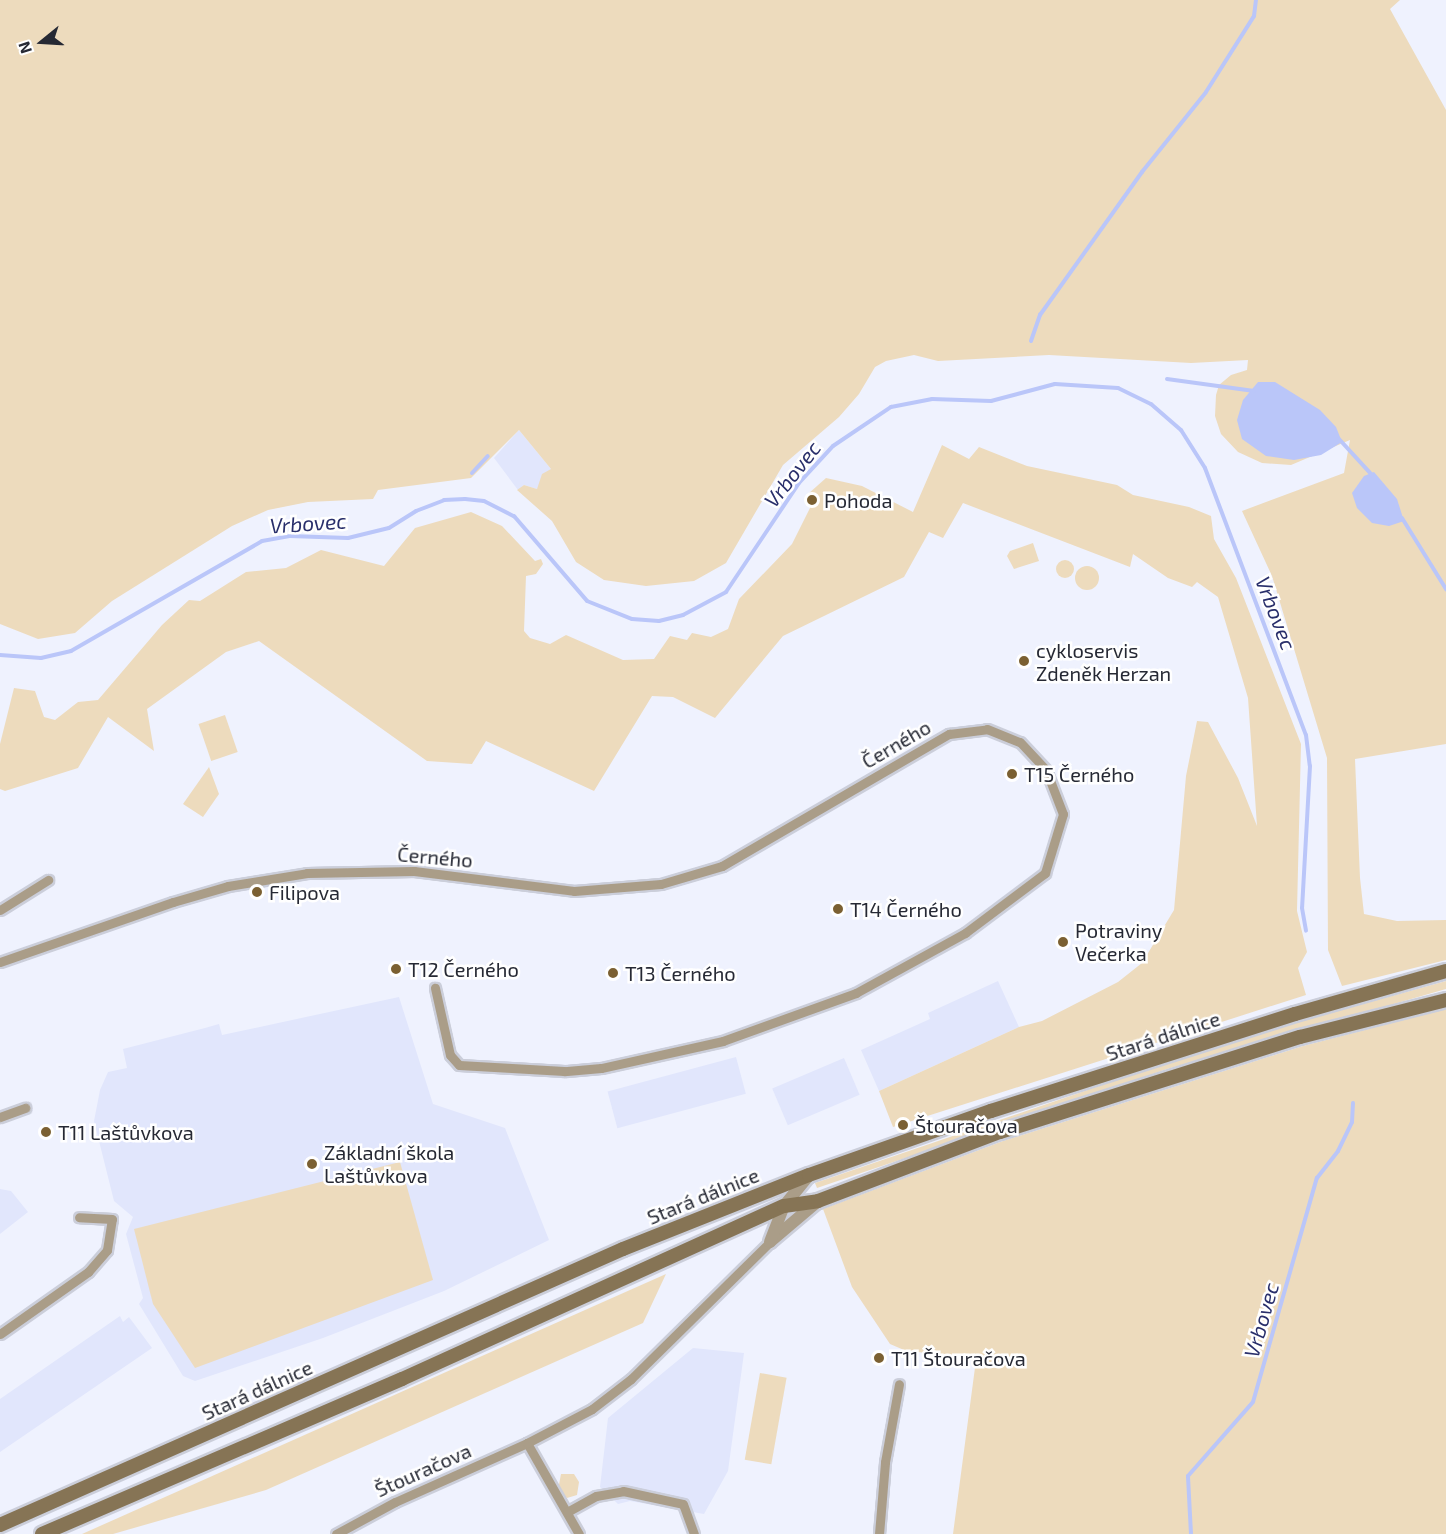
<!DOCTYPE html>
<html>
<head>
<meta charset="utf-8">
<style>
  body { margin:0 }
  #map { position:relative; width:1446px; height:1534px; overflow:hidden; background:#eff2fe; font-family:"Exo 2",sans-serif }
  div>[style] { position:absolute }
  .built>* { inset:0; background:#e1e6fc; transform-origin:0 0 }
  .green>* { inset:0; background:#eddbbd; transform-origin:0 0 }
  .round { border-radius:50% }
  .water>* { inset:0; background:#bac6f9 }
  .stream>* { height:4px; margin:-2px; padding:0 2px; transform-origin:2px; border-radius:2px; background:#bac6f9 }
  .roads { filter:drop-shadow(2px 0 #cbceda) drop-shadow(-2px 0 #cbceda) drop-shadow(0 2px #cbceda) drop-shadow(0 -2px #cbceda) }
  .minor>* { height:9px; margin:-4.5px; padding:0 4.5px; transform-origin:4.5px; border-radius:4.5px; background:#aa9d88 }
  .tertiary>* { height:12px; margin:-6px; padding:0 6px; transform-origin:6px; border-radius:6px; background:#aa9d88 }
  .secondary>* { height:14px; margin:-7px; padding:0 7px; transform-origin:7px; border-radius:7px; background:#867455 }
  .dots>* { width:16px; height:16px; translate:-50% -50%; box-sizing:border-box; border:3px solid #fff; border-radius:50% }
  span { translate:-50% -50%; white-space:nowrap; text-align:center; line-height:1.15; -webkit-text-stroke:5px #fff; paint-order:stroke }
  .poi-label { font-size:20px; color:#262934 }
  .left { translate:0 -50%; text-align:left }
  .street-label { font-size:20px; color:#262934 }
  .water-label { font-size:21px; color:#292f6b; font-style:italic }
  .north { position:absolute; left:12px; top:12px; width:60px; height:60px; -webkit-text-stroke:4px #fff; paint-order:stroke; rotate:252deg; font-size:16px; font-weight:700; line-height:24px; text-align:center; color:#262934 }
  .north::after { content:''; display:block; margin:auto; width:21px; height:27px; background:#262934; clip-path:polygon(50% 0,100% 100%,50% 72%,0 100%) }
</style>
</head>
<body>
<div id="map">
  <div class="built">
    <div style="clip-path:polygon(519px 430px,551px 469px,537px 489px,524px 485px,518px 490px,494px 458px)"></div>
    <div style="clip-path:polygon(998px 981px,1019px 1027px,879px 1091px,861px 1050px,930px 1019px,928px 1013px)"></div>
    <div style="clip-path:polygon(399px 997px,433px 1104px,505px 1128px,549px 1240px,444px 1291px,323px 1338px,195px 1381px,183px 1376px,139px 1304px,143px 1298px,126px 1234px,133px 1217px,114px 1201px,94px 1121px,100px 1090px,108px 1072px,127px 1068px,123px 1049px,205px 1028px,219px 1024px,222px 1035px)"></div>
    <div style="left:736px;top:1057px;width:38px;height:133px;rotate:75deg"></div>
    <div style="left:844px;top:1058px;width:40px;height:78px;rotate:67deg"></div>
    <div style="clip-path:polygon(0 1189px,11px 1191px,28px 1212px,0 1234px)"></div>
    <div style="clip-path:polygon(120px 1316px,123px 1322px,129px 1317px,152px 1348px,0 1452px,0 1399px)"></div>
    <div style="clip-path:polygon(693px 1348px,744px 1353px,728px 1471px,704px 1514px,630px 1501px,618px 1504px,600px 1487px,608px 1418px)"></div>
  </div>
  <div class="green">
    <div style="clip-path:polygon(0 0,1400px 0,1390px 9px,1446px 110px,1446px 744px,1355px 759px,1360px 878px,1364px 914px,1397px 921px,1446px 920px,1446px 960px,1342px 986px,1328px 950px,1327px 758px,1272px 576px,1242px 511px,1344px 473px,1350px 440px,1291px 465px,1262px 463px,1238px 452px,1221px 434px,1215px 416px,1216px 395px,1219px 385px,1231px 375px,1247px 370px,1248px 360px,1191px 363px,1049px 355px,938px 361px,914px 355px,886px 361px,875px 367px,859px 394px,839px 417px,783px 465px,726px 563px,694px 581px,646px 586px,604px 580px,576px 562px,552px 521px,517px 490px,524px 485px,537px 489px,542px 474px,551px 469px,519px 430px,471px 478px,378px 490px,373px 499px,308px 502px,268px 510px,232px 526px,112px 601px,75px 633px,38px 639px,0 624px)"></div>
    <div style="clip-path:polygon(942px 445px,969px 459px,979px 447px,1027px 466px,1117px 485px,1133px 495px,1189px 507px,1211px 516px,1214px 539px,1236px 578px,1301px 744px,1297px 911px,1307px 952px,1298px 968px,1306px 995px,893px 1127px,879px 1091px,1019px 1027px,1042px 1021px,1118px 982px,1142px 963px,1174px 910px,1186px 776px,1197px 721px,1208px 722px,1238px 778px,1257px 826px,1248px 698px,1218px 597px,1197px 582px,1192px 587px,1168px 578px,1133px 554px,1130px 567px,963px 503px,943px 538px,929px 532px,904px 577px,783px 636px,715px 718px,673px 697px,652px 696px,594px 791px,486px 741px,472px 764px,427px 761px,259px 641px,226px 652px,147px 709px,154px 751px,108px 717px,78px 768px,5px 791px,0 789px,0 744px,14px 688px,35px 691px,44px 717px,55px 720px,78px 702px,98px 700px,162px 625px,189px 600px,200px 601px,246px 572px,286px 568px,321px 550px,384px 566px,415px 528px,471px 512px,502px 526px,535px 561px,541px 559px,543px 564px,536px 574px,526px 576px,524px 631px,530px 638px,550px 644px,566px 635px,623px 660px,654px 659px,670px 636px,687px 640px,692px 633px,711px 637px,728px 629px,739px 599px,792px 544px,810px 508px,808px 494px,826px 478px,862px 486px,913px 512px)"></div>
    <div style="clip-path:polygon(1033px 543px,1039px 561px,1014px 569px,1007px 556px,1010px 551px)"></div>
    <div class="round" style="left:1056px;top:560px;width:18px;height:18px"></div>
    <div class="round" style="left:1075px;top:566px;width:24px;height:24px"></div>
    <div style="left:225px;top:715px;width:39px;height:28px;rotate:71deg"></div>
    <div style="clip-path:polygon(209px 767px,219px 794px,203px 817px,183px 804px)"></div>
    <div style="clip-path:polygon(1446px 981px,1446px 989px,1167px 1069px,817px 1188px,815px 1183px,1237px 1039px)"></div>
    <div style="clip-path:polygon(1446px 1009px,1446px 1534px,953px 1534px,976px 1360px,904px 1350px,890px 1344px,852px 1287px,823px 1209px,1003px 1141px,1303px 1046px)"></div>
    <div style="clip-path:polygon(400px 1162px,433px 1280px,195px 1368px,153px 1304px,134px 1229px)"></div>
    <div style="clip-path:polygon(666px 1274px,643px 1323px,266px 1490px,113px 1534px,82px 1534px)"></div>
    <div style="left:760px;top:1373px;width:27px;height:88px;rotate:10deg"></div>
    <div style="clip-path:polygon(561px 1474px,574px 1474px,579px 1482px,577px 1495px,567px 1498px,558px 1490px)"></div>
  </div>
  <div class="water">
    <div style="clip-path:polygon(1258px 382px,1275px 382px,1320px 410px,1336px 427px,1342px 442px,1321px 455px,1294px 460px,1266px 456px,1242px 439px,1237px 420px,1243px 400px)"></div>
    <div style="clip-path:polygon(1374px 472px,1397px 499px,1404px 521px,1389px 526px,1372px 523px,1357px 508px,1352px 493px,1364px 476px)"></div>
  </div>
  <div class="stream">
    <div style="left:1031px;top:341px;width:28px;rotate:-71deg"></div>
    <div style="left:1040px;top:315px;width:176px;rotate:-54.5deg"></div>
    <div style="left:1142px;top:172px;width:102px;rotate:-51.3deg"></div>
    <div style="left:1206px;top:92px;width:90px;rotate:-57.7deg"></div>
    <div style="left:1254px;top:16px;width:16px;rotate:-83deg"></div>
    <div style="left:1167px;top:379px;width:88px;rotate:7.9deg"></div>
    <div style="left:1339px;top:439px;width:49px;rotate:47.5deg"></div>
    <div style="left:472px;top:473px;width:23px;rotate:-47deg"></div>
    <div style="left:1402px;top:518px;width:84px;rotate:58.2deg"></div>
    <div style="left:0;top:655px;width:41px;rotate:4.2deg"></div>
    <div style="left:41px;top:658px;width:31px;rotate:-13deg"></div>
    <div style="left:71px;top:651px;width:220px;rotate:-29.9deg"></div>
    <div style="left:262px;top:541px;width:28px;rotate:-10deg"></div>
    <div style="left:290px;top:536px;width:58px;rotate:2deg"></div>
    <div style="left:348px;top:538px;width:42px;rotate:-13.7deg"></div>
    <div style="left:389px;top:528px;width:32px;rotate:-32deg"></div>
    <div style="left:416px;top:511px;width:30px;rotate:-21deg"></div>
    <div style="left:444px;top:500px;width:21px;rotate:-3deg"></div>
    <div style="left:465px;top:499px;width:19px;rotate:6deg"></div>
    <div style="left:484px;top:501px;width:34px;rotate:27deg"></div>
    <div style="left:514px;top:516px;width:112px;rotate:49.3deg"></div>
    <div style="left:587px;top:601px;width:48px;rotate:21.8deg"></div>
    <div style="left:632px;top:619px;width:27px;rotate:4deg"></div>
    <div style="left:659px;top:621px;width:25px;rotate:-14deg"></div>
    <div style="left:683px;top:615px;width:49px;rotate:-28.1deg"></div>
    <div style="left:726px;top:592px;width:131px;rotate:-56.2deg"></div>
    <div style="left:799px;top:483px;width:50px;rotate:-47.4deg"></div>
    <div style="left:833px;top:446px;width:70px;rotate:-33.9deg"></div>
    <div style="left:891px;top:407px;width:42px;rotate:-11deg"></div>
    <div style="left:932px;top:399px;width:59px;rotate:1.9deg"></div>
    <div style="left:991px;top:401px;width:66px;rotate:-14.9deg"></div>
    <div style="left:1055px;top:384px;width:63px;rotate:3.6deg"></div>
    <div style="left:1118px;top:388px;width:37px;rotate:26deg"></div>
    <div style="left:1151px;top:404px;width:40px;rotate:41deg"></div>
    <div style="left:1181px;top:430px;width:45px;rotate:57.7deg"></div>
    <div style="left:1205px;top:468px;width:285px;rotate:69.3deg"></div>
    <div style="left:1306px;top:735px;width:31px;rotate:83deg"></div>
    <div style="left:1310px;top:766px;width:142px;rotate:93.2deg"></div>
    <div style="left:1302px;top:908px;width:23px;rotate:80deg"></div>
    <div style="left:1191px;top:1534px;width:58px;rotate:-93deg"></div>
    <div style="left:1188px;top:1476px;width:98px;rotate:-48.7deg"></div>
    <div style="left:1253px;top:1402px;width:233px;rotate:-74.1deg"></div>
    <div style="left:1317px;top:1178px;width:34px;rotate:-52deg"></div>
    <div style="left:1338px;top:1151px;width:32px;rotate:-64deg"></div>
    <div style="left:1352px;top:1122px;width:19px;rotate:-87deg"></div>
  </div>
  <div class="roads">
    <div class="minor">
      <div style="left:0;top:910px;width:57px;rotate:-32deg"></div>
      <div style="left:0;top:962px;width:183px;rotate:-19.1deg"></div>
      <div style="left:173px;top:902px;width:57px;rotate:-16.2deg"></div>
      <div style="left:228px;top:886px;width:80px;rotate:-9.3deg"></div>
      <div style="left:307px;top:873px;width:107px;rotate:-1.1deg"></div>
      <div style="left:414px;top:871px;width:161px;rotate:7.1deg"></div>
      <div style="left:574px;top:891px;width:87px;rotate:-4.6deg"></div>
      <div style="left:661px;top:884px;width:64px;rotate:-16.4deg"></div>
      <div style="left:722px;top:866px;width:263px;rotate:-30.2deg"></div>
      <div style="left:949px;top:734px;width:38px;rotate:-7deg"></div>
      <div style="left:987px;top:729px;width:35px;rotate:22deg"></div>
      <div style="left:1020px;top:742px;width:38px;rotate:47deg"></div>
      <div style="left:1046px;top:770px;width:47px;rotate:68.9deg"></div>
      <div style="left:1063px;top:814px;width:62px;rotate:107deg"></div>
      <div style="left:1045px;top:873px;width:100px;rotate:143.1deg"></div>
      <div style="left:965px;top:933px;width:124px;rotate:151.2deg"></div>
      <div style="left:856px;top:993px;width:141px;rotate:160.2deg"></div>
      <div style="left:723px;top:1041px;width:125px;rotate:167.5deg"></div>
      <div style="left:601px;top:1068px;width:37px;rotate:175deg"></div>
      <div style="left:564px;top:1071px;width:105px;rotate:-176.7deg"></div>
      <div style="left:459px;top:1065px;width:13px;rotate:-132deg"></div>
      <div style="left:450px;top:1055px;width:69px;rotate:-102.6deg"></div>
      <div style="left:0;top:1117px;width:27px;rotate:-20deg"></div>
      <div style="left:0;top:1334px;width:108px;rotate:-35.2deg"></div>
      <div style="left:88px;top:1272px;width:29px;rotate:-49deg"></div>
      <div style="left:107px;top:1250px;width:31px;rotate:-81deg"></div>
      <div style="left:112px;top:1219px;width:33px;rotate:-177deg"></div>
      <div style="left:527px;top:1443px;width:105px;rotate:60.3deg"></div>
      <div style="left:567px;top:1512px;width:33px;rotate:-29deg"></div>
      <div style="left:596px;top:1496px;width:27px;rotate:-10deg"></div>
      <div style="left:623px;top:1491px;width:61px;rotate:12.2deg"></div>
      <div style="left:683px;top:1504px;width:32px;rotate:70deg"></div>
      <div style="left:336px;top:1534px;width:67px;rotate:-28.5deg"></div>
      <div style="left:395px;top:1502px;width:145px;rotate:-24.1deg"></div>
      <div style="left:527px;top:1443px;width:73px;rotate:-27.6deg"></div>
      <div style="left:592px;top:1409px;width:49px;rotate:-37.6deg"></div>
      <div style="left:631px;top:1379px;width:195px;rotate:-44.6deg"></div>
      <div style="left:879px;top:1534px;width:72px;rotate:-85.2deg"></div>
      <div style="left:885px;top:1462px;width:79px;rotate:-79.8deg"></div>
    </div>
    <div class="tertiary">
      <div style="left:771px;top:1241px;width:62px;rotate:-40.4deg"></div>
      <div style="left:770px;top:1242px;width:39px;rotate:-69deg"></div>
      <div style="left:784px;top:1206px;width:38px;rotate:-51deg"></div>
    </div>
    <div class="secondary">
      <div style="left:0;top:1525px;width:681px;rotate:-23.89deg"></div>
      <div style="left:623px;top:1249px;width:200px;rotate:-21.7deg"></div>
      <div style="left:809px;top:1175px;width:193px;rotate:-19.4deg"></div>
      <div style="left:991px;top:1111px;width:319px;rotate:-17.7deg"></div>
      <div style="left:1295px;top:1014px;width:157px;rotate:-15.9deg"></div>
      <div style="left:42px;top:1534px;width:392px;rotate:-23.3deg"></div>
      <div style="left:402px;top:1379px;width:419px;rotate:-24.4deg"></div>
      <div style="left:784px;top:1206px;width:34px;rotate:-8deg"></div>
      <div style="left:818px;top:1201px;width:195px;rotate:-20.8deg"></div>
      <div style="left:1000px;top:1132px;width:315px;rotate:-17.6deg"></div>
      <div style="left:1300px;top:1037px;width:151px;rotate:-14.2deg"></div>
    </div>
  </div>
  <div class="dots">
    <div style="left:812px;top:500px;background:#7b6032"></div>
    <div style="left:1024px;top:661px;background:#7b6032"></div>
    <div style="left:1012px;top:774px;background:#7b6032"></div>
    <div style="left:257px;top:892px;background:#7b6032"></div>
    <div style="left:838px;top:909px;background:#7b6032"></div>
    <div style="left:1063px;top:942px;background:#7b6032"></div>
    <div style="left:396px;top:969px;background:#7b6032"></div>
    <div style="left:613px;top:973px;background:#7b6032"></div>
    <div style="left:903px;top:1125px;background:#7b6032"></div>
    <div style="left:46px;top:1132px;background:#7b6032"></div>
    <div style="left:312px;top:1164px;background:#7b6032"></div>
    <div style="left:879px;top:1358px;background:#7b6032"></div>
  </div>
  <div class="poi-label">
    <span class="left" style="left:824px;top:500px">Pohoda</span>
    <span class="left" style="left:1036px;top:662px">cykloservis<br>Zdeněk Herzan</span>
    <span class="left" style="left:1024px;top:774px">T15 Černého</span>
    <span class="left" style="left:269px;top:892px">Filipova</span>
    <span class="left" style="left:850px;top:909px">T14 Černého</span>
    <span class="left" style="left:1075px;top:942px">Potraviny<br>Večerka</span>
    <span class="left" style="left:408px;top:969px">T12 Černého</span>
    <span class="left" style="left:625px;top:973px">T13 Černého</span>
    <span class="left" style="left:915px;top:1125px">Štouračova</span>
    <span class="left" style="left:58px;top:1132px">T11 Laštůvkova</span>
    <span class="left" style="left:324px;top:1164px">Základní škola<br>Laštůvkova</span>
    <span class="left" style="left:891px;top:1358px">T11 Štouračova</span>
  </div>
  <div class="street-label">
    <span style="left:896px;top:744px;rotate:-30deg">Černého</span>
    <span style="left:435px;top:857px;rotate:5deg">Černého</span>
    <span style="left:1163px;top:1036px;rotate:-18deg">Stará dálnice</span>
    <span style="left:703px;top:1196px;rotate:-22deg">Stará dálnice</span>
    <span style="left:257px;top:1390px;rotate:-24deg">Stará dálnice</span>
    <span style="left:423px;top:1470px;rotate:-24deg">Štouračova</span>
  </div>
  <div class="water-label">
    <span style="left:792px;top:474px;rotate:-52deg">Vrbovec</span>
    <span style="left:308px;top:523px;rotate:-4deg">Vrbovec</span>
    <span style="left:1276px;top:613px;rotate:69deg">Vrbovec</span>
    <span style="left:1261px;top:1320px;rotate:-74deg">Vrbovec</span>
  </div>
  <div class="north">N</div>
</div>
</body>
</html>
